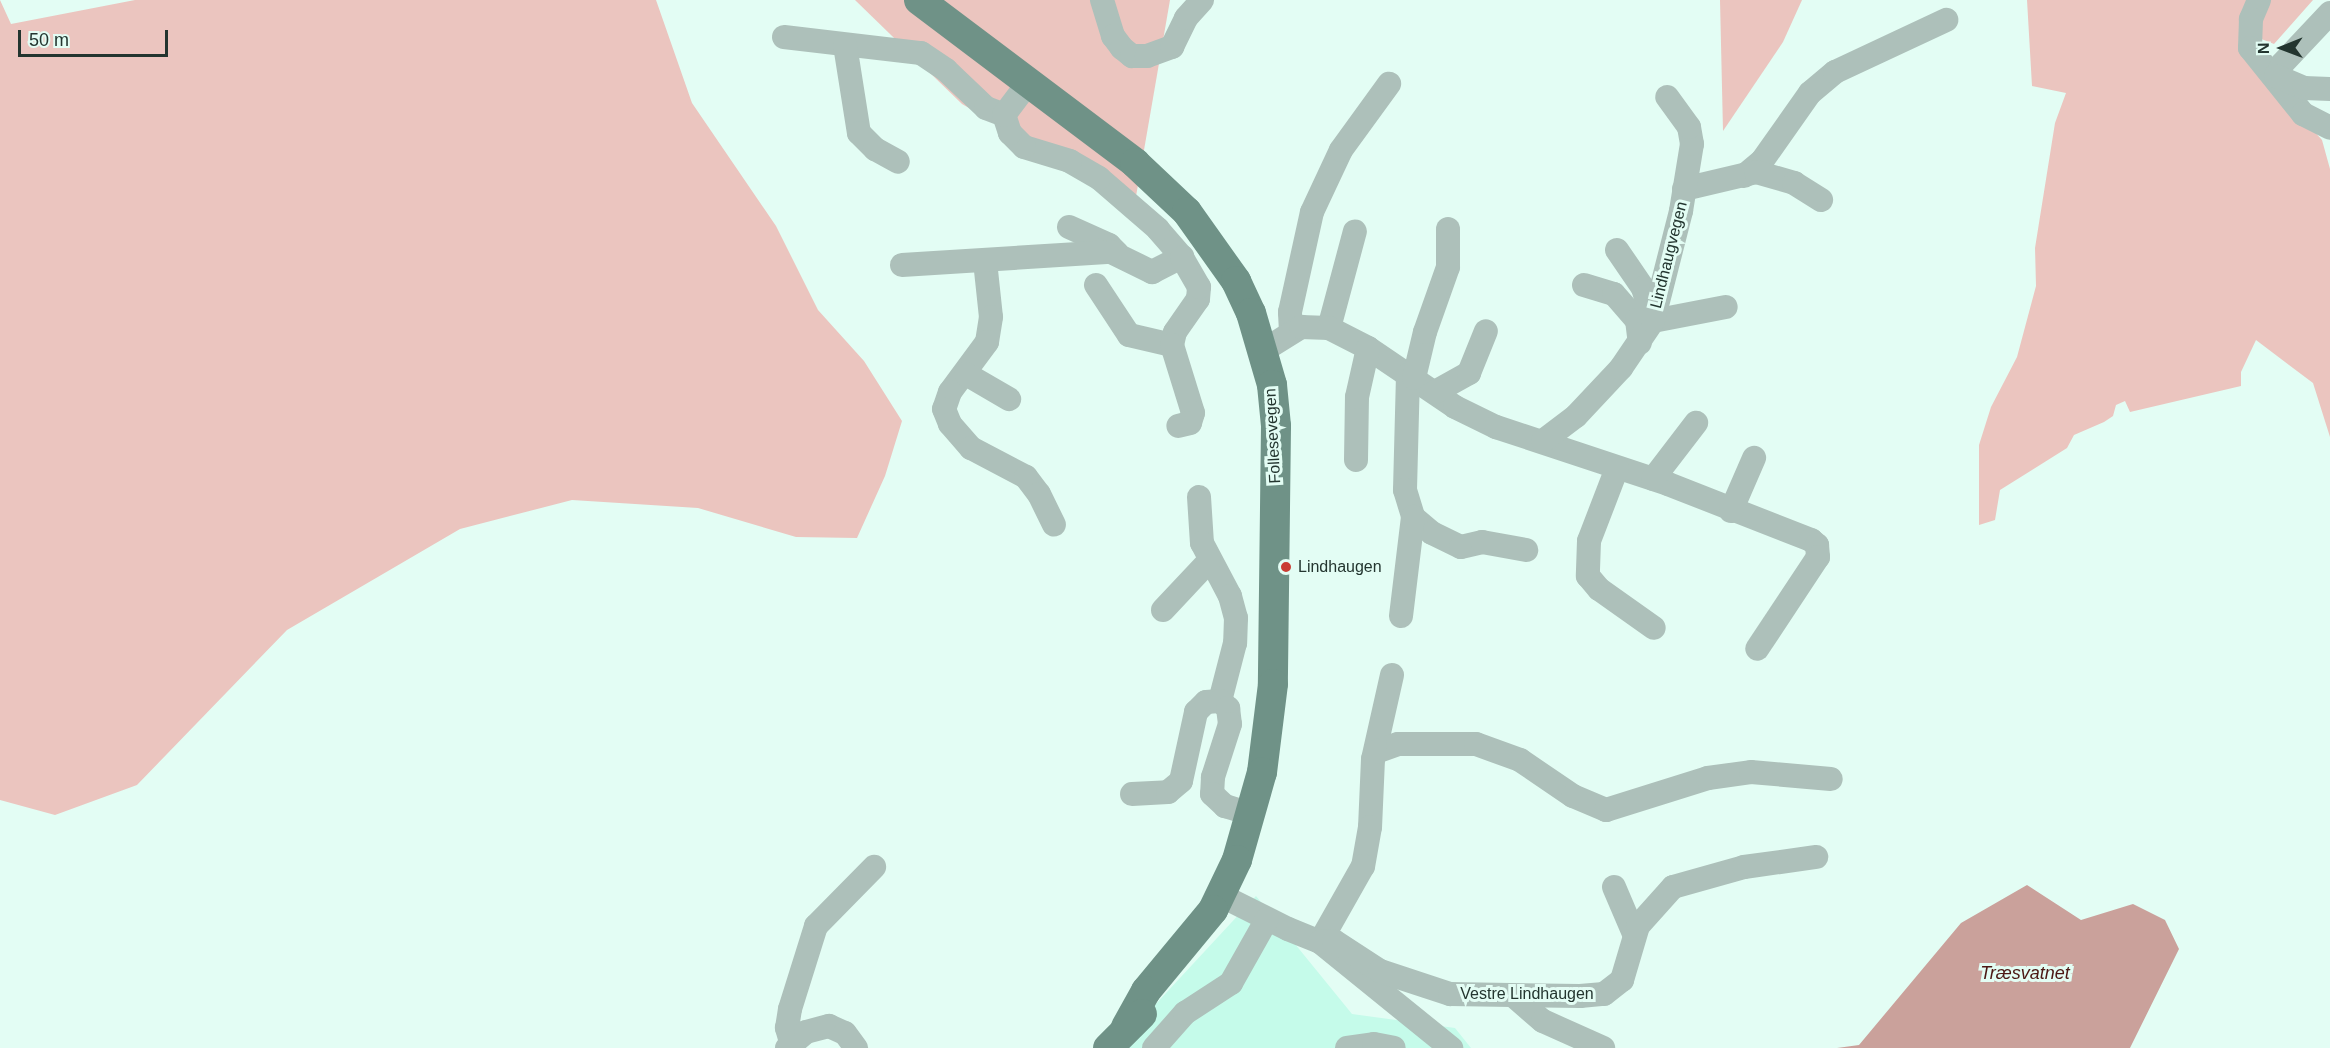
<!DOCTYPE html>
<html>
<head>
<meta charset="utf-8">
<style>
  body { margin:0 }
  #map { position:relative; width:2330px; height:1048px; overflow:hidden; background:#e3fdf4; font-family:Helvetica,sans-serif }
  div>[style] { position:absolute }
  .built>* { inset:0; background:#c5fbea }
  .green>* { inset:0; background:#ebc5bf }
  .water>* { inset:0; background:#caa19b }
  .minor>* { height:24px; margin:-12px; padding:0 12px; transform-origin:12px; border-radius:12px; background:#adc0ba }
  .major>* { height:30px; margin:-15px; padding:0 15px; transform-origin:15px; border-radius:15px; background:#6f9287 }
  .dots>* { width:16px; height:16px; translate:-50% -50%; box-sizing:border-box; border:3px solid #e3fdf4; border-radius:50% }
  span { translate:-50% -50%; white-space:nowrap; text-align:center; line-height:1.15; -webkit-text-stroke:6px #e3fdf4; paint-order:stroke }
  .street-label { font-size:16px; color:#23352f }
  .poi-label { font-size:16px; color:#23352f }
  .left { translate:0 -50%; text-align:left }
  .water-label { font-size:18px; color:#4b1713; font-style:italic }
  .north { position:absolute; left:2252px; top:18px; width:60px; height:60px; -webkit-text-stroke:4px #e3fdf4; paint-order:stroke; rotate:269deg; font-size:16px; font-weight:700; line-height:24px; text-align:center; color:#23352f }
  .north::after { content:''; display:block; margin:auto; width:21px; height:27px; background:#23352f; clip-path:polygon(50% 0,100% 100%,50% 72%,0 100%) }
  .scale { position:absolute; left:18px; top:30px; width:150px; height:27px; box-sizing:border-box; border:3px solid #23352f; border-top:0; padding-left:8px; font-size:18px; line-height:21px; white-space:nowrap; color:#23352f; -webkit-text-stroke:4px #e3fdf4; paint-order:stroke }
</style>
</head>
<body>
<div id="map">
  <div class="built">
    <div style="clip-path:polygon(1256px 896px,1352px 1014px,1455px 1028px,1471px 1048px,1115px 1048px)"></div>
  </div>
  <div class="green">
    <div style="clip-path:polygon(0 0,11px 24px,135px 0,656px 0,692px 103px,776px 226px,818px 310px,864px 361px,902px 421px,885px 476px,857px 538px,796px 537px,698px 508px,572px 500px,460px 529px,287px 630px,137px 785px,55px 815px,0 800px)"></div>
    <div style="clip-path:polygon(855px 0,1170px 0,1135px 202px,962px 104px)"></div>
    <div style="clip-path:polygon(1720px 0,1802px 0,1783px 42px,1723px 131px)"></div>
    <div style="clip-path:polygon(2027px 0,2313px 0,2274px 44px,2241px 31px,2243px 52px,2322px 140px,2330px 169px,2330px 437px,2313px 383px,2256px 340px,2241px 372px,2241px 386px,2130px 412px,2125px 401px,2116px 405px,2113px 416px,2104px 422px,2074px 435px,2067px 448px,2000px 490px,1995px 520px,1979px 525px,1979px 445px,1991px 407px,2017px 357px,2036px 286px,2035px 248px,2055px 123px,2066px 93px,2032px 86px)"></div>
  </div>
  <div class="water">
    <div style="clip-path:polygon(2027px 885px,2081px 920px,2133px 904px,2165px 920px,2179px 949px,2130px 1048px,1837px 1048px,1859px 1045px,1961px 923px)"></div>
  </div>
  <div class="minor">
    <div style="left:1102px;top:0;width:38px;rotate:73deg"></div>
    <div style="left:1113px;top:36px;width:15px;rotate:53deg"></div>
    <div style="left:1122px;top:48px;width:13px;rotate:39deg"></div>
    <div style="left:1132px;top:56px;width:15px"></div>
    <div style="left:1147px;top:56px;width:27px;rotate:-20deg"></div>
    <div style="left:1172px;top:47px;width:32px;rotate:-64deg"></div>
    <div style="left:1186px;top:18px;width:24px;rotate:-48deg"></div>
    <div style="left:2259px;top:0;width:21px;rotate:113deg"></div>
    <div style="left:2251px;top:19px;width:29px;rotate:92deg"></div>
    <div style="left:2250px;top:48px;width:85px;rotate:51.2deg"></div>
    <div style="left:2303px;top:114px;width:30px;rotate:27deg"></div>
    <div style="left:784px;top:37px;width:138px;rotate:6.7deg"></div>
    <div style="left:921px;top:53px;width:30px;rotate:34deg"></div>
    <div style="left:946px;top:70px;width:55px;rotate:43.5deg"></div>
    <div style="left:986px;top:108px;width:19px;rotate:21deg"></div>
    <div style="left:845px;top:45px;width:89px;rotate:81deg"></div>
    <div style="left:859px;top:133px;width:23px;rotate:45deg"></div>
    <div style="left:875px;top:149px;width:26px;rotate:29deg"></div>
    <div style="left:2276px;top:76px;width:13px;rotate:-63deg"></div>
    <div style="left:2282px;top:64px;width:70px;rotate:-46.7deg"></div>
    <div style="left:2276px;top:76px;width:30px;rotate:23deg"></div>
    <div style="left:2304px;top:88px;width:26px;rotate:2deg"></div>
    <div style="left:1744px;top:176px;width:23px;rotate:-40deg"></div>
    <div style="left:1762px;top:161px;width:83px;rotate:-54.8deg"></div>
    <div style="left:1810px;top:93px;width:33px;rotate:-40deg"></div>
    <div style="left:1835px;top:72px;width:123px;rotate:-25.1deg"></div>
    <div style="left:1684px;top:189px;width:74px;rotate:-13.3deg"></div>
    <div style="left:1756px;top:172px;width:40px;rotate:16deg"></div>
    <div style="left:1794px;top:183px;width:32px;rotate:32deg"></div>
    <div style="left:1069px;top:227px;width:44px;rotate:24.2deg"></div>
    <div style="left:1109px;top:245px;width:11px;rotate:45deg"></div>
    <div style="left:1617px;top:250px;width:46px;rotate:55.6deg"></div>
    <div style="left:1643px;top:288px;width:34px;rotate:73deg"></div>
    <div style="left:1653px;top:321px;width:74px;rotate:-10.9deg"></div>
    <div style="left:985px;top:261px;width:56px;rotate:83.9deg"></div>
    <div style="left:991px;top:317px;width:25px;rotate:99deg"></div>
    <div style="left:987px;top:342px;width:62px;rotate:126.5deg"></div>
    <div style="left:950px;top:392px;width:18px;rotate:109deg"></div>
    <div style="left:944px;top:409px;width:16px;rotate:68deg"></div>
    <div style="left:950px;top:424px;width:32px;rotate:49deg"></div>
    <div style="left:971px;top:448px;width:62px;rotate:27.8deg"></div>
    <div style="left:1026px;top:477px;width:21px;rotate:53deg"></div>
    <div style="left:1039px;top:494px;width:34px;rotate:64deg"></div>
    <div style="left:902px;top:265px;width:209px;rotate:-3.6deg"></div>
    <div style="left:1111px;top:252px;width:46px;rotate:26deg"></div>
    <div style="left:1152px;top:272px;width:34px;rotate:-27deg"></div>
    <div style="left:1182px;top:257px;width:37px;rotate:-131deg"></div>
    <div style="left:1158px;top:229px;width:78px;rotate:-139.2deg"></div>
    <div style="left:1099px;top:178px;width:34px;rotate:-150deg"></div>
    <div style="left:1070px;top:161px;width:48px;rotate:-163.1deg"></div>
    <div style="left:1024px;top:147px;width:20px;rotate:-135deg"></div>
    <div style="left:1010px;top:133px;width:19px;rotate:-108deg"></div>
    <div style="left:1004px;top:115px;width:40px;rotate:-53deg"></div>
    <div style="left:1096px;top:285px;width:60px;rotate:56.6deg"></div>
    <div style="left:1129px;top:335px;width:44px;rotate:13.1deg"></div>
    <div style="left:1172px;top:345px;width:13px;rotate:-77deg"></div>
    <div style="left:1175px;top:332px;width:40px;rotate:-55.1deg"></div>
    <div style="left:1198px;top:299px;width:12px;rotate:-85deg"></div>
    <div style="left:1199px;top:287px;width:34px;rotate:-120deg"></div>
    <div style="left:1584px;top:285px;width:31px;rotate:17deg"></div>
    <div style="left:1614px;top:294px;width:35px;rotate:49deg"></div>
    <div style="left:1637px;top:320px;width:23px;rotate:83deg"></div>
    <div style="left:1329px;top:328px;width:100px;rotate:-75deg"></div>
    <div style="left:1291px;top:332px;width:20px;rotate:-93deg"></div>
    <div style="left:1290px;top:312px;width:102px;rotate:-77.6deg"></div>
    <div style="left:1312px;top:212px;width:68px;rotate:-64.9deg"></div>
    <div style="left:1341px;top:150px;width:82px;rotate:-54deg"></div>
    <div style="left:1172px;top:345px;width:71px;rotate:72.8deg"></div>
    <div style="left:1193px;top:413px;width:10px;rotate:107deg"></div>
    <div style="left:1190px;top:423px;width:12px;rotate:166deg"></div>
    <div style="left:1264px;top:350px;width:44px;rotate:-31.9deg"></div>
    <div style="left:1301px;top:327px;width:28px;rotate:2deg"></div>
    <div style="left:1329px;top:328px;width:44px;rotate:27.1deg"></div>
    <div style="left:1368px;top:348px;width:105px;rotate:34.1deg"></div>
    <div style="left:1455px;top:407px;width:46px;rotate:26deg"></div>
    <div style="left:1496px;top:427px;width:181px;rotate:18.3deg"></div>
    <div style="left:1668px;top:484px;width:154px;rotate:21.4deg"></div>
    <div style="left:1811px;top:540px;width:8px;rotate:40deg"></div>
    <div style="left:1817px;top:545px;width:12px;rotate:85deg"></div>
    <div style="left:1818px;top:557px;width:110px;rotate:123.5deg"></div>
    <div style="left:966px;top:374px;width:50px;rotate:30.2deg"></div>
    <div style="left:1408px;top:375px;width:115px;rotate:91.5deg"></div>
    <div style="left:1405px;top:490px;width:28px;rotate:73deg"></div>
    <div style="left:1413px;top:517px;width:25px;rotate:40deg"></div>
    <div style="left:1432px;top:533px;width:32px;rotate:26deg"></div>
    <div style="left:1461px;top:547px;width:22px;rotate:-13deg"></div>
    <div style="left:1482px;top:542px;width:45px;rotate:10.3deg"></div>
    <div style="left:1414px;top:378px;width:47px;rotate:-76.6deg"></div>
    <div style="left:1425px;top:332px;width:69px;rotate:-70.5deg"></div>
    <div style="left:1448px;top:267px;width:38px;rotate:-90deg"></div>
    <div style="left:1435px;top:392px;width:39px;rotate:-29deg"></div>
    <div style="left:1469px;top:373px;width:45px;rotate:-68deg"></div>
    <div style="left:1543px;top:441px;width:41px;rotate:-37.1deg"></div>
    <div style="left:1576px;top:416px;width:66px;rotate:-46.8deg"></div>
    <div style="left:1621px;top:368px;width:57px;rotate:-55.8deg"></div>
    <div style="left:1653px;top:321px;width:114px;rotate:-75.7deg"></div>
    <div style="left:1681px;top:211px;width:68px;rotate:-80.7deg"></div>
    <div style="left:1692px;top:144px;width:17px;rotate:-100deg"></div>
    <div style="left:1689px;top:127px;width:37px;rotate:-126deg"></div>
    <div style="left:1356px;top:460px;width:63px;rotate:-89.1deg"></div>
    <div style="left:1357px;top:397px;width:50px;rotate:-77.3deg"></div>
    <div style="left:1617px;top:468px;width:78px;rotate:111deg"></div>
    <div style="left:1589px;top:541px;width:35px;rotate:92deg"></div>
    <div style="left:1588px;top:576px;width:17px;rotate:50deg"></div>
    <div style="left:1599px;top:589px;width:67px;rotate:35.3deg"></div>
    <div style="left:1653px;top:479px;width:71px;rotate:-52.5deg"></div>
    <div style="left:1199px;top:497px;width:46px;rotate:86.3deg"></div>
    <div style="left:1202px;top:543px;width:60px;rotate:62.2deg"></div>
    <div style="left:1230px;top:596px;width:23px;rotate:75deg"></div>
    <div style="left:1236px;top:618px;width:25px;rotate:92deg"></div>
    <div style="left:1235px;top:643px;width:60px;rotate:104.5deg"></div>
    <div style="left:1731px;top:511px;width:58px;rotate:-66.5deg"></div>
    <div style="left:1163px;top:610px;width:67px;rotate:-46.8deg"></div>
    <div style="left:1401px;top:616px;width:100px;rotate:-83.1deg"></div>
    <div style="left:1392px;top:675px;width:86px;rotate:102.7deg"></div>
    <div style="left:1373px;top:759px;width:68px;rotate:92.5deg"></div>
    <div style="left:1370px;top:827px;width:40px;rotate:100deg"></div>
    <div style="left:1363px;top:866px;width:87px;rotate:119.5deg"></div>
    <div style="left:1320px;top:942px;width:169px;rotate:39deg"></div>
    <div style="left:1376px;top:752px;width:23px;rotate:-20deg"></div>
    <div style="left:1398px;top:744px;width:78px"></div>
    <div style="left:1476px;top:744px;width:47px;rotate:20deg"></div>
    <div style="left:1520px;top:760px;width:64px;rotate:34.2deg"></div>
    <div style="left:1573px;top:796px;width:36px;rotate:23deg"></div>
    <div style="left:1606px;top:810px;width:107px;rotate:-17.4deg"></div>
    <div style="left:1708px;top:778px;width:43px;rotate:-7.9deg"></div>
    <div style="left:1751px;top:772px;width:80px;rotate:5deg"></div>
    <div style="left:1132px;top:794px;width:36px;rotate:-3deg"></div>
    <div style="left:1168px;top:792px;width:17px;rotate:-40deg"></div>
    <div style="left:1181px;top:781px;width:71px;rotate:-77.7deg"></div>
    <div style="left:1196px;top:712px;width:14px;rotate:-45deg"></div>
    <div style="left:1206px;top:702px;width:14px;rotate:-4deg"></div>
    <div style="left:1220px;top:701px;width:11px;rotate:41deg"></div>
    <div style="left:1228px;top:708px;width:16px;rotate:83deg"></div>
    <div style="left:1230px;top:724px;width:56px;rotate:107.8deg"></div>
    <div style="left:1213px;top:777px;width:17px;rotate:93deg"></div>
    <div style="left:1212px;top:794px;width:18px;rotate:43deg"></div>
    <div style="left:1225px;top:806px;width:27px;rotate:17deg"></div>
    <div style="left:1614px;top:887px;width:51px;rotate:66.9deg"></div>
    <div style="left:1220px;top:895px;width:76px;rotate:26.6deg"></div>
    <div style="left:1288px;top:929px;width:35px;rotate:22deg"></div>
    <div style="left:1320px;top:942px;width:14px;rotate:-4deg"></div>
    <div style="left:1334px;top:941px;width:55px;rotate:33.1deg"></div>
    <div style="left:1380px;top:971px;width:74px;rotate:18.2deg"></div>
    <div style="left:1450px;top:994px;width:130px;rotate:0.9deg"></div>
    <div style="left:1580px;top:996px;width:24px;rotate:-5deg"></div>
    <div style="left:1604px;top:994px;width:23px;rotate:-38deg"></div>
    <div style="left:1622px;top:980px;width:56px;rotate:-73.5deg"></div>
    <div style="left:1638px;top:926px;width:52px;rotate:-48.1deg"></div>
    <div style="left:1673px;top:887px;width:74px;rotate:-15.7deg"></div>
    <div style="left:1744px;top:867px;width:73px;rotate:-7.9deg"></div>
    <div style="left:1515px;top:997px;width:37px;rotate:41deg"></div>
    <div style="left:1543px;top:1021px;width:66px;rotate:24.2deg"></div>
    <div style="left:791px;top:1042px;width:15px;rotate:-106deg"></div>
    <div style="left:787px;top:1028px;width:19px;rotate:-81deg"></div>
    <div style="left:790px;top:1009px;width:87px;rotate:-72.6deg"></div>
    <div style="left:816px;top:926px;width:83px;rotate:-45.5deg"></div>
    <div style="left:787px;top:1048px;width:25px;rotate:-40deg"></div>
    <div style="left:806px;top:1032px;width:24px;rotate:-15deg"></div>
    <div style="left:829px;top:1026px;width:17px;rotate:24deg"></div>
    <div style="left:845px;top:1033px;width:19px;rotate:54deg"></div>
    <div style="left:1154px;top:1048px;width:47px;rotate:-48.5deg"></div>
    <div style="left:1185px;top:1013px;width:55px;rotate:-33.1deg"></div>
    <div style="left:1231px;top:983px;width:73px;rotate:-60.6deg"></div>
    <div style="left:1347px;top:1048px;width:27px;rotate:-8deg"></div>
    <div style="left:1374px;top:1044px;width:20px;rotate:11deg"></div>
  </div>
  <div class="major">
    <div style="left:919px;top:0;width:271px;rotate:37deg"></div>
    <div style="left:1135px;top:163px;width:71px;rotate:43.3deg"></div>
    <div style="left:1187px;top:212px;width:85px;rotate:54.6deg"></div>
    <div style="left:1236px;top:281px;width:35px;rotate:65deg"></div>
    <div style="left:1251px;top:313px;width:75px;rotate:73.7deg"></div>
    <div style="left:1272px;top:385px;width:41px;rotate:84.4deg"></div>
    <div style="left:1276px;top:426px;width:258px;rotate:90.7deg"></div>
    <div style="left:1273px;top:684px;width:89px;rotate:97.1deg"></div>
    <div style="left:1262px;top:772px;width:91px;rotate:105.9deg"></div>
    <div style="left:1237px;top:860px;width:55px;rotate:115.6deg"></div>
    <div style="left:1213px;top:910px;width:105px;rotate:129.6deg"></div>
    <div style="left:1146px;top:991px;width:41px;rotate:119.1deg"></div>
    <div style="left:1108px;top:1048px;width:48px;rotate:-45deg"></div>
  </div>
  <div class="dots">
    <div style="left:1286px;top:567px;background:#ca3c33"></div>
  </div>
  <div class="street-label">
    <span style="left:1669px;top:255px;rotate:-76deg">Lindhaugvegen</span>
    <span style="left:1273px;top:436px;rotate:-93deg">Follesevegen</span>
    <span style="left:1527px;top:994px">Vestre Lindhaugen</span>
  </div>
  <div class="poi-label">
    <span class="left" style="left:1298px;top:567px">Lindhaugen</span>
  </div>
  <div class="water-label">
    <span style="left:2025px;top:973px">Træsvatnet</span>
  </div>
  <div class="north">N</div>
  <div class="scale">50 m</div>
</div>
</body>
</html>
